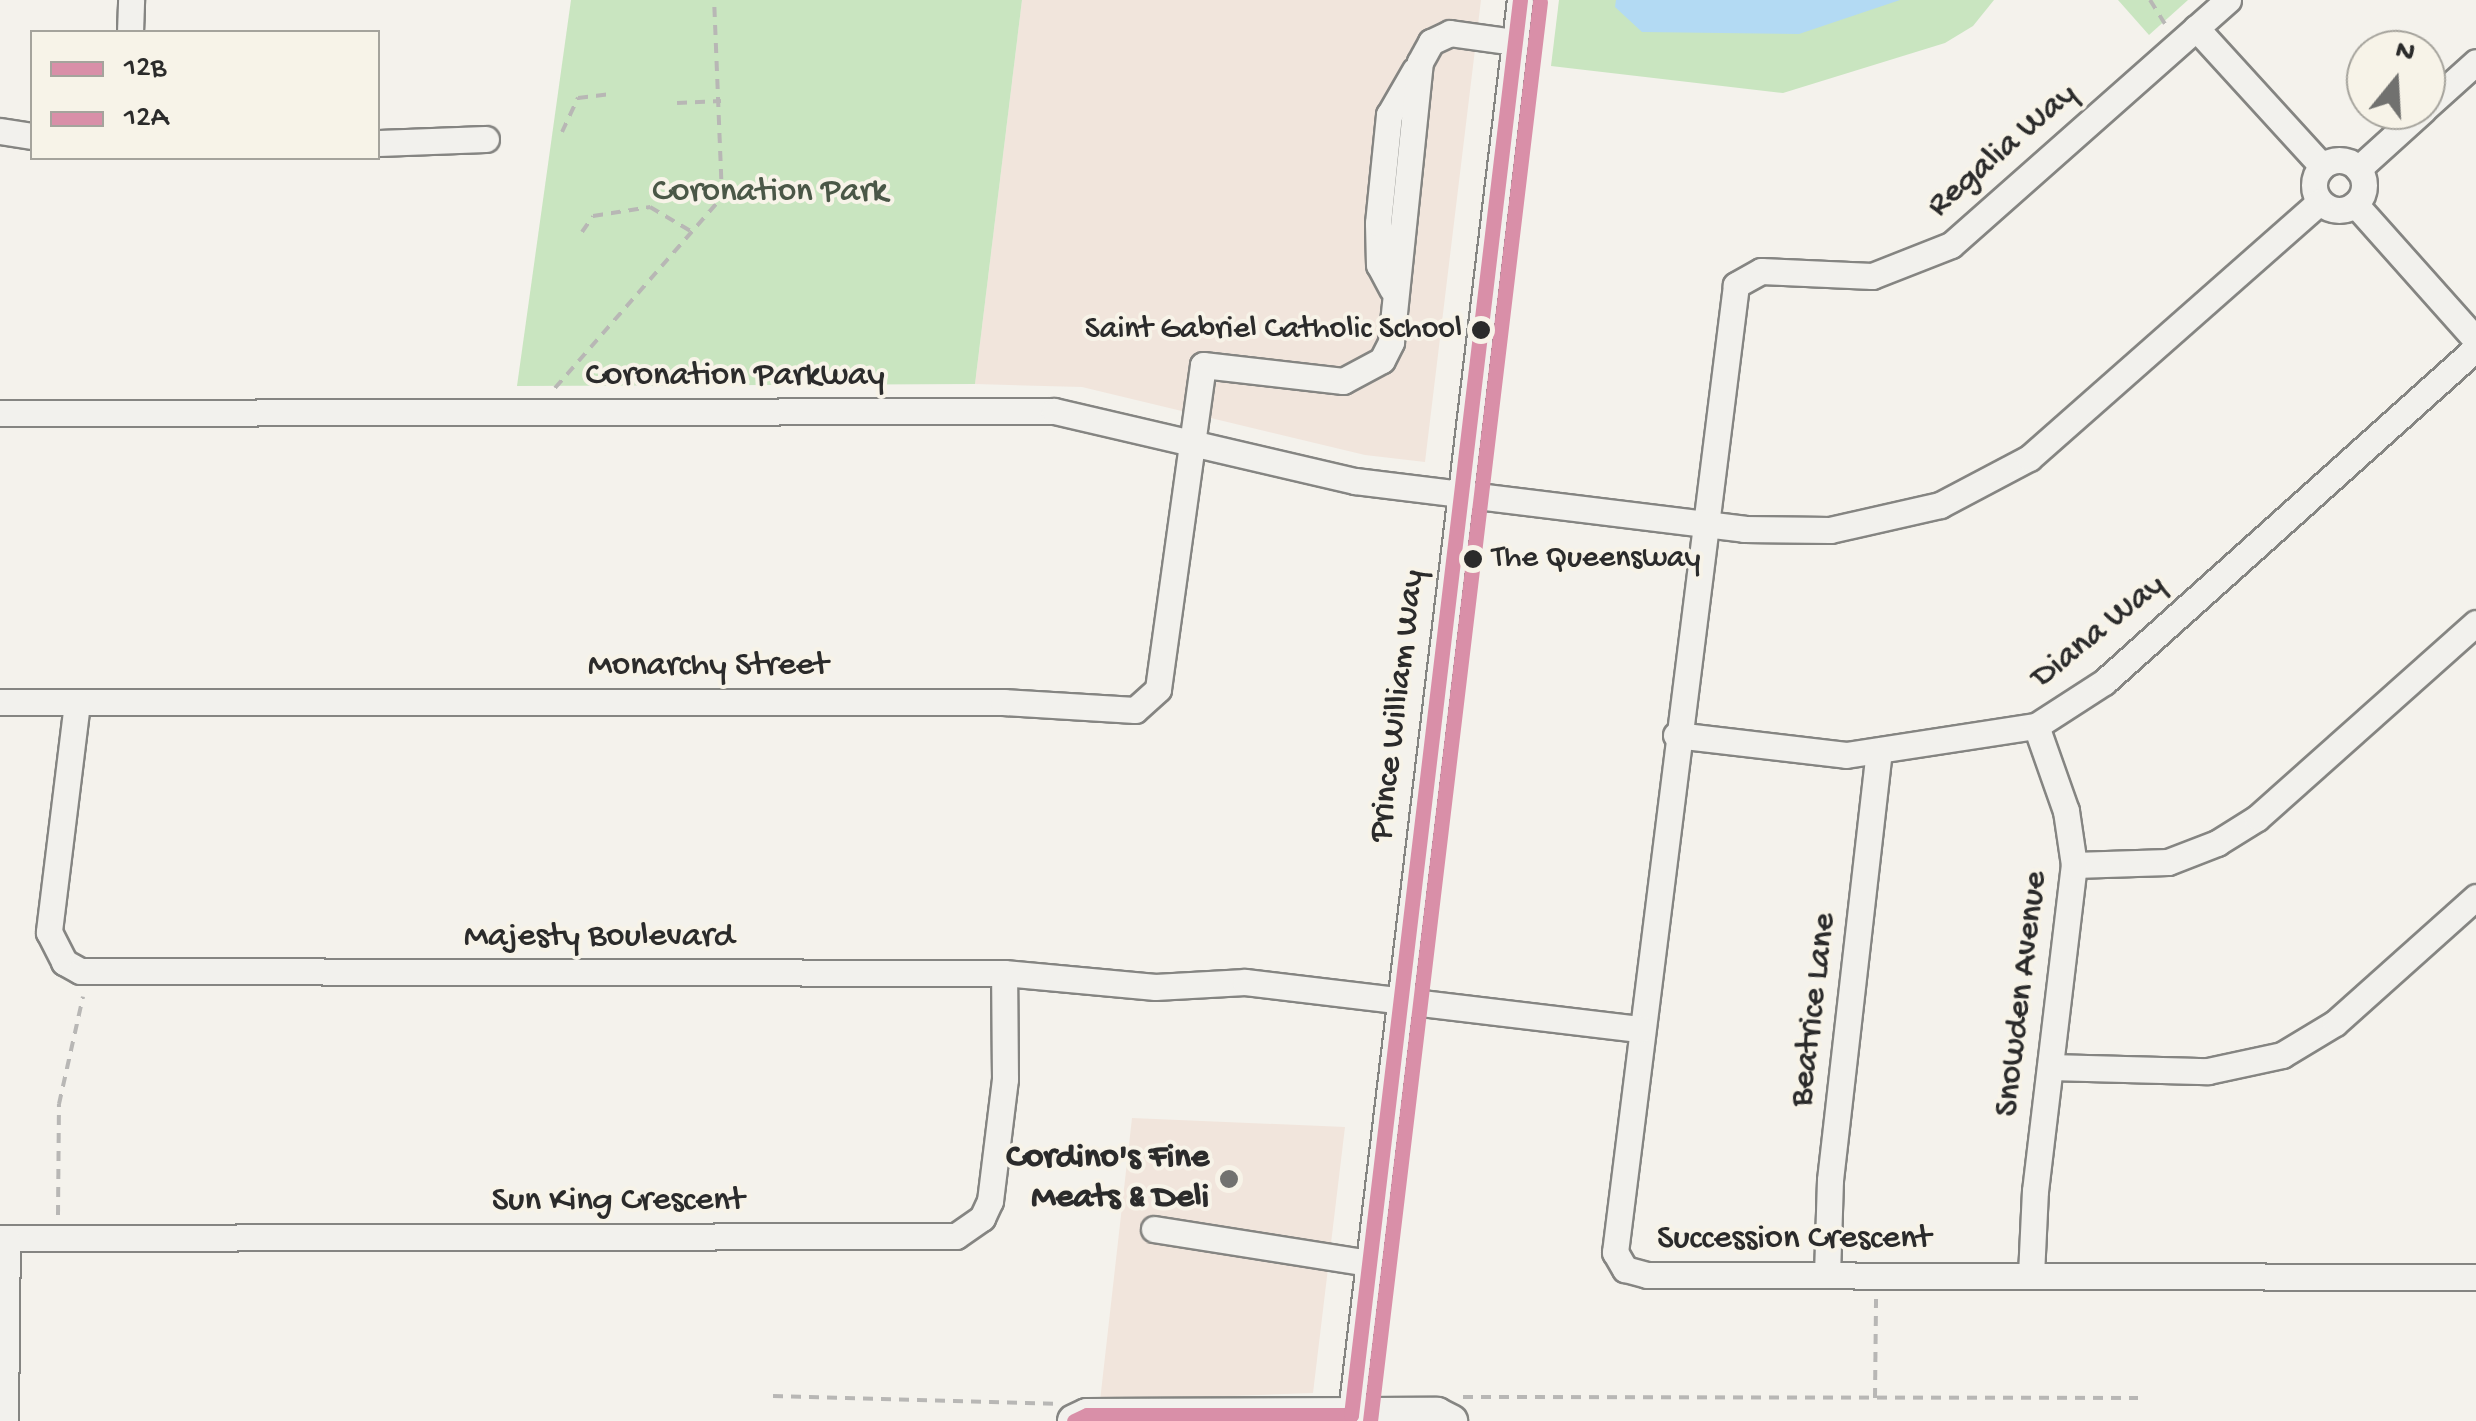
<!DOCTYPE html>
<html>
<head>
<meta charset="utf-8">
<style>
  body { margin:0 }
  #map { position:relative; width:2476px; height:1421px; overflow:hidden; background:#f4f2ec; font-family:"Gochi Hand",sans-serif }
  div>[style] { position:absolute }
  .built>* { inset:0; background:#f1e5dc }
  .green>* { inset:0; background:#c9e5c0 }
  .water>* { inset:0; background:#b3daf3 }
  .path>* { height:4px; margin-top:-2px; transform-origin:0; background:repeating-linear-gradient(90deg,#b8b7b5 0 10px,transparent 0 18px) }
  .roads { filter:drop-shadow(2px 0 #858582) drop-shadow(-2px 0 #858582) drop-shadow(0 2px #858582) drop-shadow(0 -2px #858582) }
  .minor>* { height:25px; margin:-12.5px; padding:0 12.5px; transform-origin:12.5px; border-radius:12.5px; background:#f2f1ed }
  .minor>.ring { margin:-12.5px; padding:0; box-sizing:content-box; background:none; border:25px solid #f2f1ed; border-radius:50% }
  .major>* { height:32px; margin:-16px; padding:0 16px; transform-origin:16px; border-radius:16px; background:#f2f1ed }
  .bus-1>* { height:15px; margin:-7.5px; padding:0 7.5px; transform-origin:7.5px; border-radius:7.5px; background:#d98fa8 }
  .bus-2>* { height:15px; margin:-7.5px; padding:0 7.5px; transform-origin:7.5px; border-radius:7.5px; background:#d98fa8 }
  .dots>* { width:28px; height:28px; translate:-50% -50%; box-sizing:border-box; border:5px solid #f7f3e8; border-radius:50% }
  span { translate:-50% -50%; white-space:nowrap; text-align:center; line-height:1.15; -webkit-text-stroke:8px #f7f3e8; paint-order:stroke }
  .bus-label { font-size:32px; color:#2b2b2b }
  .right { translate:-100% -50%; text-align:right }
  .left { translate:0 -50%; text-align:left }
  .street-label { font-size:35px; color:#2b2b2b }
  .park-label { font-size:35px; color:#4a5747 }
  .poi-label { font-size:35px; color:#2b2b2b; font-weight:700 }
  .legend { position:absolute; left:30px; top:30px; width:350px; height:130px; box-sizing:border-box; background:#f7f3e8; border:2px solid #a5a39c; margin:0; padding:12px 18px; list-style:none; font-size:30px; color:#2b2b2b }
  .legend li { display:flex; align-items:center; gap:20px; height:50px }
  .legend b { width:50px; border:2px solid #a5a39c }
  .north { position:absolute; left:2346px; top:30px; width:100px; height:100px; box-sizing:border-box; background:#f7f3e8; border:2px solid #a5a39c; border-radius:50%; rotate:18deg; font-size:28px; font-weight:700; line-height:40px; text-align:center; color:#2b2b2b }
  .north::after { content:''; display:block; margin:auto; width:35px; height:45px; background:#71716f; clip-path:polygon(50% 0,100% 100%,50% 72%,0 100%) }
</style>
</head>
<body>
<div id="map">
  <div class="built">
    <div style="clip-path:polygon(1022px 0,1481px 0,1425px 462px,1365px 455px,1082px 387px,975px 384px)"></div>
    <div style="clip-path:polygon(1132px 1118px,1345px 1127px,1313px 1393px,1100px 1401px)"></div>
  </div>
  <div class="green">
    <div style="clip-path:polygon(571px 0,1022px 0,975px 384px,517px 386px)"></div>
    <div style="clip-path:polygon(1559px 0,1994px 0,1973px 26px,1945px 43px,1783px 93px,1551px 66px)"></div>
    <div style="clip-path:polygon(2118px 0,2188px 0,2149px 35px)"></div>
  </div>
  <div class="water">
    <div style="clip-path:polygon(1616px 0,1900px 0,1799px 34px,1642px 32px,1615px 7px)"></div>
  </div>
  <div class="path">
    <div style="left:2150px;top:0;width:28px;rotate:58deg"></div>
    <div style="left:677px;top:103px;width:44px;rotate:-2.6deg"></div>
    <div style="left:562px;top:132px;width:38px;rotate:-65deg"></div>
    <div style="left:578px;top:98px;width:33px;rotate:-7deg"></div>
    <div style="left:582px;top:232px;width:19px;rotate:-55deg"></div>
    <div style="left:593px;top:216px;width:58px;rotate:-9deg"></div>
    <div style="left:650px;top:207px;width:51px;rotate:30.6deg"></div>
    <div style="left:555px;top:388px;width:254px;rotate:-48.8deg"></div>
    <div style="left:722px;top:197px;width:197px;rotate:-92.3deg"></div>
    <div style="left:58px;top:1215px;width:111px;rotate:-89.5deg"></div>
    <div style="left:59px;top:1104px;width:110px;rotate:-77.4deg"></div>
    <div style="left:773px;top:1396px;width:282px;rotate:1.6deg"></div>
    <div style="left:1463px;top:1397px;width:675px;rotate:0.08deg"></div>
    <div style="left:1875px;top:1398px;width:99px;rotate:-89.4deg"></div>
  </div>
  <div class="roads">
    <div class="minor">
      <div style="left:2228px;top:0;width:370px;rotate:138.5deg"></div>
      <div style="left:1951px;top:245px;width:85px;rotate:158.6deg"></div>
      <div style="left:1872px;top:276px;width:111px;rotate:-177.4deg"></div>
      <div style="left:1761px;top:271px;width:29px;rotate:151deg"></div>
      <div style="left:1736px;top:285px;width:975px;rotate:97.13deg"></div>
      <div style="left:1615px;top:1252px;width:20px;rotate:60deg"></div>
      <div style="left:1625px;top:1269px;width:23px;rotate:15deg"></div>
      <div style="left:1647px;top:1275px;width:829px;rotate:0.14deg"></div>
      <div style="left:2196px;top:28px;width:187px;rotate:47.6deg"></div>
      <div style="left:130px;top:32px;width:32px;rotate:-88deg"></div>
      <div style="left:2426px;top:107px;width:67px;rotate:-42deg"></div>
      <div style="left:0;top:131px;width:32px;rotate:9deg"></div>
      <div style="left:378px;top:143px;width:108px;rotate:-2.1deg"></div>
      <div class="ring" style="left:2314px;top:160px;width:25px;height:25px"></div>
      <div style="left:2358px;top:169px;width:88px;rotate:-42.2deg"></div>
      <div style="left:2355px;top:204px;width:182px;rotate:48.3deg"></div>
      <div style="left:1392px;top:289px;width:27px;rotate:-118deg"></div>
      <div style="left:1379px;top:265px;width:42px;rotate:-91.4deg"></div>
      <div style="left:1378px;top:223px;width:109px;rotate:-84.2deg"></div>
      <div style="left:1389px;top:115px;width:52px;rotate:-60deg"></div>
      <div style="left:0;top:413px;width:1054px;rotate:-0.11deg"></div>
      <div style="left:1054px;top:411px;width:309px;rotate:13.1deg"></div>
      <div style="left:1355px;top:481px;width:392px;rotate:7deg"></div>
      <div style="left:1744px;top:529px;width:86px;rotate:0.7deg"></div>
      <div style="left:1830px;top:530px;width:113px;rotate:-12.8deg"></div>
      <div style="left:1940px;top:505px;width:101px;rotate:-27.8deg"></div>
      <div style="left:2029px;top:458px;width:387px;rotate:-41.4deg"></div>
      <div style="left:0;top:702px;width:1003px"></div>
      <div style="left:1003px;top:702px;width:132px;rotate:3.5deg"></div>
      <div style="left:1135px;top:710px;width:31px;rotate:-42deg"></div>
      <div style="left:1158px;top:689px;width:327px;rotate:-82.1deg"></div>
      <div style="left:1203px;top:365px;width:141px;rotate:6.5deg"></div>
      <div style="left:1343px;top:381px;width:44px;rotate:-28.3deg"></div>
      <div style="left:1382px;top:360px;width:20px;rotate:-63deg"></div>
      <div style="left:1391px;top:342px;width:281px;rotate:-84.1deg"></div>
      <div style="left:1420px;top:62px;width:23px;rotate:-61deg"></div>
      <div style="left:1431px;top:42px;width:21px;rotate:-25deg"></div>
      <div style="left:1450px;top:33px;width:66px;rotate:7.9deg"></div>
      <div style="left:77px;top:703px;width:231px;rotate:97deg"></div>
      <div style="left:49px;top:932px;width:34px;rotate:63deg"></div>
      <div style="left:64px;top:962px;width:18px;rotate:29deg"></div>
      <div style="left:80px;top:971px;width:924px;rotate:0.12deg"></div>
      <div style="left:1004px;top:973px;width:152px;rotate:5.3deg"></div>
      <div style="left:1155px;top:987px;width:90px;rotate:-3.2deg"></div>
      <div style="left:1245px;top:982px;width:399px;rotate:6.8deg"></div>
      <div style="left:1676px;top:735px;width:171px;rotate:6.7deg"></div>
      <div style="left:1846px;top:755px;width:192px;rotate:-8.7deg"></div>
      <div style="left:2036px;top:726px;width:81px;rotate:-32.9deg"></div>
      <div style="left:2104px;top:682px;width:500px;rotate:-41.9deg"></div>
      <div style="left:2074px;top:865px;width:94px;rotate:-1.8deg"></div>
      <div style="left:2168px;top:862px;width:53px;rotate:-21.2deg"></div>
      <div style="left:2217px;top:843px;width:47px;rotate:-32deg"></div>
      <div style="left:2257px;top:818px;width:293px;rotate:-41.7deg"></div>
      <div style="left:2050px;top:1067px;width:158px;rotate:1.5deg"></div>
      <div style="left:2208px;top:1071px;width:76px;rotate:-12.2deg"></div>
      <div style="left:2282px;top:1055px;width:62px;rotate:-31.1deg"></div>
      <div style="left:2335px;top:1023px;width:189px;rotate:-41.8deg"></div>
      <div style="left:1154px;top:1229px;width:217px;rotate:9deg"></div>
      <div style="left:0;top:1238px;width:956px;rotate:-0.12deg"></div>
      <div style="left:956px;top:1236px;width:32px;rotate:-35deg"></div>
      <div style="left:982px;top:1218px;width:19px;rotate:-65deg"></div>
      <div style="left:990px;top:1201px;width:123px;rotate:-83deg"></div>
      <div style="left:1005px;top:1079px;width:106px;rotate:-90.5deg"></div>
      <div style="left:1827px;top:1275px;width:95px;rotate:-88.2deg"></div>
      <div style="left:1830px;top:1180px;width:430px;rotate:-83.5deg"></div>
      <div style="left:2031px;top:1275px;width:84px;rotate:-87.3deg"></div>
      <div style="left:2035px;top:1191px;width:328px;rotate:-83.2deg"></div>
      <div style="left:2074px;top:865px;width:55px;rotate:-98.4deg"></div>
      <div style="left:2066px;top:811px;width:90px;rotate:-109.4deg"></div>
      <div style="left:5px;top:1421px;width:182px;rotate:-89.4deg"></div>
      <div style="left:1350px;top:1421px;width:1431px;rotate:-83.18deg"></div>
    </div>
    <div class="major">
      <div style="left:1074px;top:1421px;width:14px;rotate:-25deg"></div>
      <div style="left:1087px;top:1415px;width:350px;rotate:-0.2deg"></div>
      <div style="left:1437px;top:1414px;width:16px;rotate:27deg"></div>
    </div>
  </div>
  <div class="bus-1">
    <div style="left:1074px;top:1421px;width:14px;rotate:-25deg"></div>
    <div style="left:1087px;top:1415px;width:264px"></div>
    <div style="left:1351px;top:1415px;width:1425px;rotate:-83.19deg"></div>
  </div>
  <div class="bus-2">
    <div style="left:1370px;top:1421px;width:1429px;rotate:-83.17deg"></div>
  </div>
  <div class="dots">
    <div style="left:1481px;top:330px;background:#2b2b2b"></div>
    <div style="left:1473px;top:559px;background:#2b2b2b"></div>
    <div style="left:1229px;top:1179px;background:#71716f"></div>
  </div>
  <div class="bus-label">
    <span class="right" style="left:1462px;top:330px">Saint Gabriel Catholic School</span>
    <span class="left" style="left:1492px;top:559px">The Queensway</span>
  </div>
  <div class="street-label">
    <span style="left:2003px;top:151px;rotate:-41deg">Regalia Way</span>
    <span style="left:735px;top:377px">Coronation Parkway</span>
    <span style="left:2099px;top:632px;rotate:-39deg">Diana Way</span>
    <span style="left:708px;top:667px">Monarchy Street</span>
    <span style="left:1399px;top:706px;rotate:-83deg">Prince William Way</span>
    <span style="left:599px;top:938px">Majesty Boulevard</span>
    <span style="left:2023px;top:994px;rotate:-83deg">Snowden Avenue</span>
    <span style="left:1815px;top:1010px;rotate:-83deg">Beatrice Lane</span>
    <span style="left:618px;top:1202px">Sun King Crescent</span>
    <span style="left:1794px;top:1240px">Succession Crescent</span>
  </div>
  <div class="park-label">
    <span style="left:770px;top:193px">Coronation Park</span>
  </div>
  <div class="poi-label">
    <span class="right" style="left:1209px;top:1179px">Cordino's Fine<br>Meats &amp; Deli</span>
  </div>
  <ul class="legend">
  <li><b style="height:12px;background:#d98fa8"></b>12B</li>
  <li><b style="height:12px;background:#d98fa8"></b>12A</li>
  </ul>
  <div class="north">N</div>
</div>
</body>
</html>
